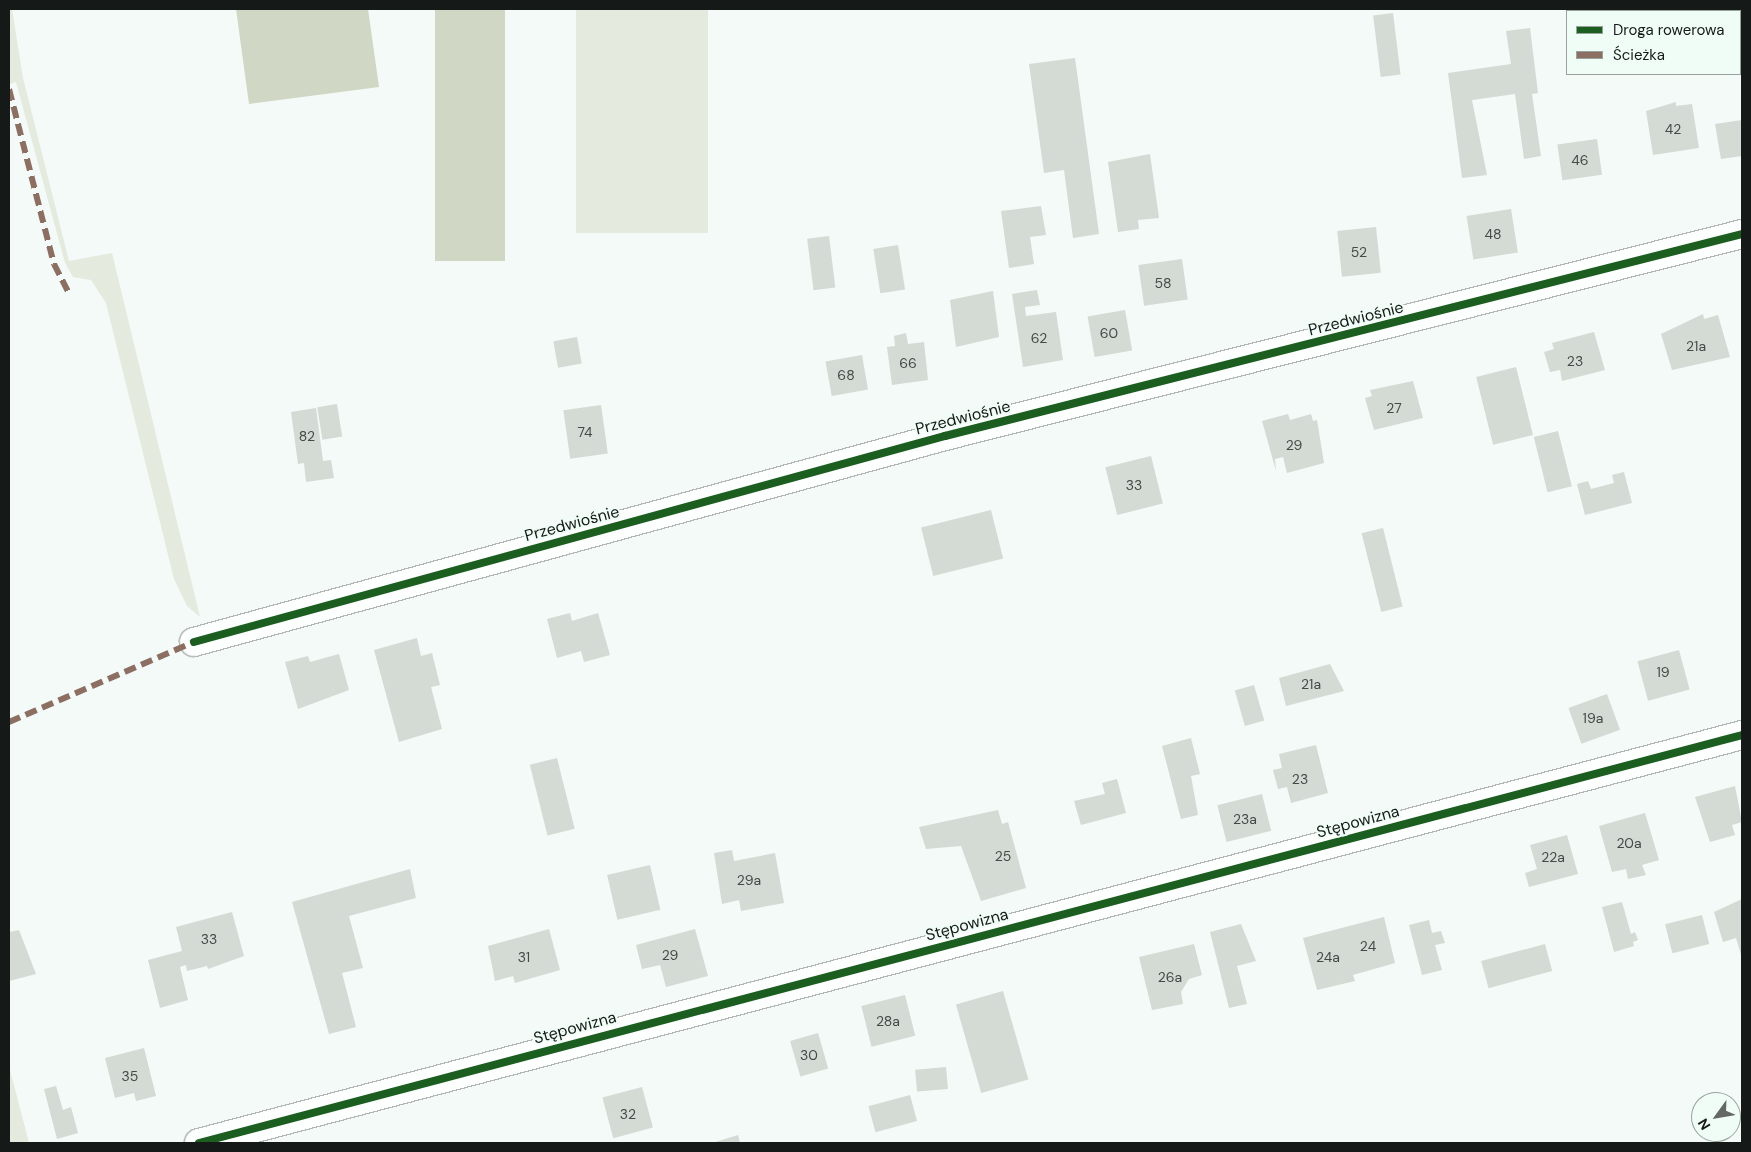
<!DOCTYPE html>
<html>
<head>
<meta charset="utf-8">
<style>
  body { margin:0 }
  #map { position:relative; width:1751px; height:1152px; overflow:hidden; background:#f3faf7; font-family:"DM Sans",sans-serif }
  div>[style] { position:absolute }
  .green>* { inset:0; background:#e4eadd; transform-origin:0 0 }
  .forest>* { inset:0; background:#d0d7c4; transform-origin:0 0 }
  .building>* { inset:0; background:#d3dbd4; transform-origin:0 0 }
  .roads { filter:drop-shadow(1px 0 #b2b7b5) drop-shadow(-1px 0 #b2b7b5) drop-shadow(0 1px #b2b7b5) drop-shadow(0 -1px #b2b7b5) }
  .minor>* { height:28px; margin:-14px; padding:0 14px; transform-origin:14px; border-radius:14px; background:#fdfefe }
  .quiet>* { height:6px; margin-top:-3px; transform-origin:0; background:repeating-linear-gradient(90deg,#8d6e63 0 12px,transparent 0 18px) }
  .cycleway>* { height:8px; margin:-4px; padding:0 4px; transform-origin:4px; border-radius:4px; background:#1b5e20 }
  span { translate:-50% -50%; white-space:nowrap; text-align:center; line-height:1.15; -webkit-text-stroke:4px #f0fdf7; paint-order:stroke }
  .number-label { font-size:14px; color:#444a46 }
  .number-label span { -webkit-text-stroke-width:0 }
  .street-label { font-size:16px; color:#151917 }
  .frame { position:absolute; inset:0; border:10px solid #151917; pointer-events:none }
  .legend { position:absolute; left:1566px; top:10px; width:175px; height:65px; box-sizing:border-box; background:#f0fdf7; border:1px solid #98a29d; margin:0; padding:6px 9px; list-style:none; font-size:15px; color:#151917 }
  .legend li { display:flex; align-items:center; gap:10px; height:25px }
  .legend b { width:25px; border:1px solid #98a29d }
  .north { position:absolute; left:1691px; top:1092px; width:50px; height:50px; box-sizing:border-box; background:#f0fdf7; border:1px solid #98a29d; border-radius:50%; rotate:238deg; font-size:14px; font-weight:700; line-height:20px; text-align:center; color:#151917 }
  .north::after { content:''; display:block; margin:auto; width:18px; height:22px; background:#636865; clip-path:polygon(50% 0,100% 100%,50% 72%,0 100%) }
</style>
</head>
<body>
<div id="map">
  <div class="green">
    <div style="clip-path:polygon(9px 9px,12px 9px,23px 78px,69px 261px,112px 253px,200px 617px,187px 606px,174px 579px,106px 303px,91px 280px,73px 277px,65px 263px,16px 82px,9px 84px)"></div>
    <div style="left:576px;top:9px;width:132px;height:224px"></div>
    <div style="clip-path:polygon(9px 1066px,29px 1143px,9px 1143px)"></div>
  </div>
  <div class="forest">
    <div style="clip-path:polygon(236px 9px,368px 9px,379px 87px,249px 104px)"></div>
    <div style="left:435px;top:9px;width:70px;height:252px"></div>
  </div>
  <div class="building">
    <div style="left:1393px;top:13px;width:62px;height:20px;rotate:83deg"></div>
    <div style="clip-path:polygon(1530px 28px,1538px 93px,1532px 94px,1541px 156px,1524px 159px,1515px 94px,1472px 100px,1487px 175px,1462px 178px,1448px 73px,1511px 64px,1506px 31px)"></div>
    <div style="clip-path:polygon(1075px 58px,1099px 234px,1073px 238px,1064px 170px,1044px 173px,1029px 64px)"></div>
    <div style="clip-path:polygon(1676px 102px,1676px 106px,1692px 104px,1699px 148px,1653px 155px,1646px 111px)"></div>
    <div style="clip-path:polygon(1742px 120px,1742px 156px,1721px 159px,1715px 124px)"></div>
    <div style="left:1597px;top:139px;width:36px;height:40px;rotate:82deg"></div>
    <div style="clip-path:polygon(1150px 154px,1159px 218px,1138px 220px,1139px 229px,1118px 232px,1108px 162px)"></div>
    <div style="clip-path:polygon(1041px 206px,1046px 235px,1030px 237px,1034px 264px,1009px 268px,1001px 211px)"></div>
    <div style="left:1511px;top:209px;width:44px;height:45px;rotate:81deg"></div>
    <div style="left:1376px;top:227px;width:46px;height:39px;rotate:84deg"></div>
    <div style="left:829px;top:236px;width:52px;height:22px;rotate:83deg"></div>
    <div style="left:898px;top:245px;width:45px;height:25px;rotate:81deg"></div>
    <div style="left:1182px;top:259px;width:41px;height:44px;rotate:82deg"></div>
    <div style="clip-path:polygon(1037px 290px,1040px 305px,1025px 307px,1026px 316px,1056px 312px,1063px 360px,1023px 367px,1012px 294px)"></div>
    <div style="clip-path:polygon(993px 291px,999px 337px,956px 347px,950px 300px)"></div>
    <div style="left:1125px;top:310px;width:41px;height:38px;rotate:80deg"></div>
    <div style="clip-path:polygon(1703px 314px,1704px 319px,1718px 315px,1730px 357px,1672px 370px,1661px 334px)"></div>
    <div style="clip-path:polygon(1594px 332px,1605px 370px,1562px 381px,1560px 370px,1550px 372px,1544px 352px,1554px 349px,1552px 343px)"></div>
    <div style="clip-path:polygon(906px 333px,908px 344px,924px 342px,928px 380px,892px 385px,887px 347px,895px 346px,894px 336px)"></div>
    <div style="left:577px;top:337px;width:27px;height:24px;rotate:80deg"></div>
    <div style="left:862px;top:355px;width:35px;height:37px;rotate:80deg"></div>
    <div style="left:1516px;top:367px;width:70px;height:41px;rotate:76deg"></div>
    <div style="clip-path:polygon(1413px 381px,1423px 418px,1374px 430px,1365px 398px,1372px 396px,1370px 390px)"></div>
    <div style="left:337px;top:404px;width:33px;height:20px;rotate:81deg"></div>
    <div style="left:601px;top:405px;width:49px;height:38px;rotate:82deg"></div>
    <div style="clip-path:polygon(316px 408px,323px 461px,331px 460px,334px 478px,306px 482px,304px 463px,298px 464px,291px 412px)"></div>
    <div style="clip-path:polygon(1288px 414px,1290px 420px,1311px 414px,1313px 421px,1317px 420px,1324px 463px,1287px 473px,1283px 457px,1275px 459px,1276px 471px,1262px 421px)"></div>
    <div style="left:1558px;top:431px;width:57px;height:25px;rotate:76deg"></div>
    <div style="left:1151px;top:456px;width:49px;height:47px;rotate:76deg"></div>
    <div style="clip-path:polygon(1624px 472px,1632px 503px,1585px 515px,1577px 484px,1588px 481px,1591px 489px,1614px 483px,1612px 475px)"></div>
    <div style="left:991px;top:510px;width:50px;height:72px;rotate:76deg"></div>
    <div style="left:1383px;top:528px;width:81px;height:22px;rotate:76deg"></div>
    <div style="clip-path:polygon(570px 613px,572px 621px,598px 613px,610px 655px,584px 662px,581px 651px,557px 658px,547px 619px)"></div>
    <div style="clip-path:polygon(417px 638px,421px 656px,432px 653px,440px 685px,431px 687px,442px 729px,399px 742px,374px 650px)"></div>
    <div style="left:1679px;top:650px;width:41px;height:43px;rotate:75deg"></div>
    <div style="clip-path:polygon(339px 654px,349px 690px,298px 709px,285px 662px,308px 656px,310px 662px)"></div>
    <div style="clip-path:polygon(1330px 664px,1344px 691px,1286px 706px,1279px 678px)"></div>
    <div style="left:1254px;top:685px;width:37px;height:20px;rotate:74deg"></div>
    <div style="left:1607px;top:694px;width:38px;height:41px;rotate:70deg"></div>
    <div style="clip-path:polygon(1191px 738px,1200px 774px,1191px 776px,1198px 815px,1181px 819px,1162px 746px)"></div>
    <div style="clip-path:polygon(1316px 745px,1328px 793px,1291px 803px,1287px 787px,1278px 789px,1273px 770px,1282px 768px,1279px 754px)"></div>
    <div style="left:557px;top:758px;width:73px;height:28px;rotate:76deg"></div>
    <div style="clip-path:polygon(1117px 779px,1126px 813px,1081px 825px,1074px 801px,1105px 794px,1102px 783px)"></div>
    <div style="clip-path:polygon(1735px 786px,1742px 822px,1732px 825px,1735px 835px,1710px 842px,1695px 797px)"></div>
    <div style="left:1262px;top:794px;width:38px;height:46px;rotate:76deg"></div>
    <div style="clip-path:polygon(998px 810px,1002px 824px,1008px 822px,1026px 888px,981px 901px,961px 846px,926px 849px,919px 827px)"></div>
    <div style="clip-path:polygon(1645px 813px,1659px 860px,1642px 865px,1646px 875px,1628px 879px,1626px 869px,1612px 872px,1599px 826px)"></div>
    <div style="clip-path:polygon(1567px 835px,1578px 874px,1529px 887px,1525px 873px,1537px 869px,1530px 845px)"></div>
    <div style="clip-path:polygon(732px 850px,734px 861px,775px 853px,784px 903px,741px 911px,739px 900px,722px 904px,714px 853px)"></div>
    <div style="left:650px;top:865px;width:46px;height:44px;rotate:77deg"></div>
    <div style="clip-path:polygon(410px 869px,416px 898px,349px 916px,363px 968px,342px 973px,356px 1027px,329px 1034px,292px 902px)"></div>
    <div style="clip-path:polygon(1742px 899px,1742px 958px,1736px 938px,1723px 942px,1714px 912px)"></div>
    <div style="clip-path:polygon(1622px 902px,1631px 934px,1635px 932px,1638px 940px,1633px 942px,1634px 946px,1614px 952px,1602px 907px)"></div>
    <div style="clip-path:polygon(232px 912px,244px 956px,208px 969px,207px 966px,187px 971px,186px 965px,180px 967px,188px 1000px,160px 1008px,148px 960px,182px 951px,176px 927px)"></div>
    <div style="left:1702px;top:915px;width:30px;height:38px;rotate:76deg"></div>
    <div style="clip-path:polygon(1384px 917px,1395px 963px,1353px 975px,1355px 981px,1317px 990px,1303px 938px)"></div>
    <div style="clip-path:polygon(1429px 920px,1432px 933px,1441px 931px,1445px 943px,1435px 945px,1442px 970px,1422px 975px,1409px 925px)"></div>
    <div style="clip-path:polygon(1241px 924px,1256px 961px,1237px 966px,1247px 1004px,1229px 1008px,1210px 932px)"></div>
    <div style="clip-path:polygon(549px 929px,560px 970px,515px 983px,513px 976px,495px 981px,488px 946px)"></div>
    <div style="clip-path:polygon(695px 929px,708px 976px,666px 987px,660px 965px,642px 969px,636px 945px)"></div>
    <div style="clip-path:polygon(19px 930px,36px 974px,9px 981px,9px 932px)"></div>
    <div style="clip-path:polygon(1194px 944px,1202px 975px,1189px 979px,1181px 992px,1183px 1004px,1152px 1010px,1139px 957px)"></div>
    <div style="left:1545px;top:944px;width:28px;height:66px;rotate:75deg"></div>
    <div style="left:1003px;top:991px;width:92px;height:49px;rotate:74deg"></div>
    <div style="left:905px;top:995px;width:42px;height:45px;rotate:76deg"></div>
    <div style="left:818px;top:1033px;width:37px;height:29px;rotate:74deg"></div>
    <div style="clip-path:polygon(144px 1048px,156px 1096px,136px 1101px,134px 1093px,115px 1098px,105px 1058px)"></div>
    <div style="left:946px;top:1067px;width:22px;height:31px;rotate:85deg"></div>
    <div style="clip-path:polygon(56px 1086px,63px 1110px,71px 1107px,78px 1133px,57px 1139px,44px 1089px)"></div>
    <div style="left:642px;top:1087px;width:42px;height:41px;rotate:75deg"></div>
    <div style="left:910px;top:1095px;width:27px;height:43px;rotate:75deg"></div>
    <div style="clip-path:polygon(738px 1135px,740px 1143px,712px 1143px)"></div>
  </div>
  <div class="roads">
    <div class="minor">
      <div style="left:194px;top:642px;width:779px;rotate:-15.34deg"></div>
      <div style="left:945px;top:436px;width:822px;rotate:-14.22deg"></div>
      <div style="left:199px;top:1143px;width:1596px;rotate:-14.81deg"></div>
    </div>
  </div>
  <div class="quiet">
    <div style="left:9px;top:89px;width:181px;rotate:75.6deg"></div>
    <div style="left:54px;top:264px;width:33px;rotate:63deg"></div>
    <div style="left:9px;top:722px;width:202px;rotate:-23.4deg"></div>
  </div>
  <div class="cycleway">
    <div style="left:194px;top:642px;width:779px;rotate:-15.34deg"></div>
    <div style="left:945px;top:436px;width:822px;rotate:-14.22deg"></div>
    <div style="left:199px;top:1143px;width:1596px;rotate:-14.81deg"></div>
  </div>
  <div class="number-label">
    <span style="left:1673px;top:129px">42</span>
    <span style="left:1580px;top:160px">46</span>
    <span style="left:1493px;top:234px">48</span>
    <span style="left:1359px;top:252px">52</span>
    <span style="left:1163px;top:283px">58</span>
    <span style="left:1109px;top:333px">60</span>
    <span style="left:1039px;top:338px">62</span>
    <span style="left:1696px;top:346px">21a</span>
    <span style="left:1575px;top:361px">23</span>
    <span style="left:908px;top:363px">66</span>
    <span style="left:846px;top:375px">68</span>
    <span style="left:1394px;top:408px">27</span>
    <span style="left:585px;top:432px">74</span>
    <span style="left:307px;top:436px">82</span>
    <span style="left:1294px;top:445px">29</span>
    <span style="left:1134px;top:485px">33</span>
    <span style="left:1663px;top:672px">19</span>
    <span style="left:1311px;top:684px">21a</span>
    <span style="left:1593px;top:718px">19a</span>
    <span style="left:1300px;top:779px">23</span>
    <span style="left:1245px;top:819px">23a</span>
    <span style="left:1629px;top:843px">20a</span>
    <span style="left:1003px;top:856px">25</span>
    <span style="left:1553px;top:857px">22a</span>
    <span style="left:749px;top:880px">29a</span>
    <span style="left:209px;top:939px">33</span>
    <span style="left:1368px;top:946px">24</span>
    <span style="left:670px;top:955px">29</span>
    <span style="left:524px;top:957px">31</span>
    <span style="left:1328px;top:957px">24a</span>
    <span style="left:1170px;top:977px">26a</span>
    <span style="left:888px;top:1021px">28a</span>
    <span style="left:809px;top:1055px">30</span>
    <span style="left:130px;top:1076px">35</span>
    <span style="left:628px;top:1114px">32</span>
  </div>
  <div class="street-label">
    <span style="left:1356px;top:319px;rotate:-14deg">Przedwiośnie</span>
    <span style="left:963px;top:418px;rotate:-14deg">Przedwiośnie</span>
    <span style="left:572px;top:524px;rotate:-15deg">Przedwiośnie</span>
    <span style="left:1358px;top:822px;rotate:-15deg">Stępowizna</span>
    <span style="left:967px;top:925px;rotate:-15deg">Stępowizna</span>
    <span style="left:575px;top:1028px;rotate:-15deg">Stępowizna</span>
  </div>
  <div class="frame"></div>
  <ul class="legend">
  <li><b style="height:6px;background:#1b5e20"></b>Droga rowerowa</li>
  <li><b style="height:6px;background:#8d6e63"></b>Ścieżka</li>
  </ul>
  <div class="north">N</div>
</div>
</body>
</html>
